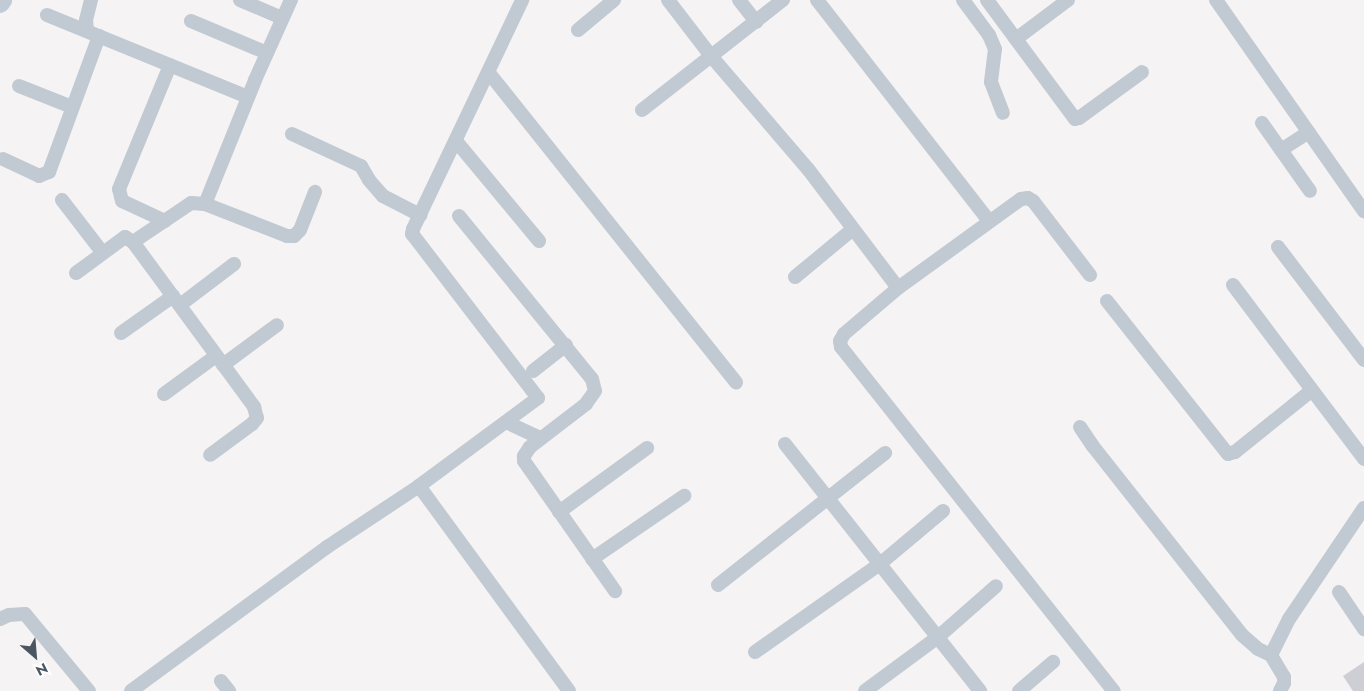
<!DOCTYPE html>
<html>
<head>
<meta charset="utf-8">
<style>
  body { margin:0 }
  #map { position:relative; width:1364px; height:691px; overflow:hidden; background:#f5f3f3; font-family:Jost,sans-serif }
  div>[style] { position:absolute }
  .building>* { inset:0; background:#cdcfd5 }
  .street>* { height:14px; margin:-7px; padding:0 7px; transform-origin:7px; border-radius:7px; background:#c1cad2 }
  .secondary>* { height:20px; margin:-10px; padding:0 10px; transform-origin:10px; border-radius:10px; background:#c1cbd6 }
  span { translate:-50% -50%; white-space:nowrap; text-align:center; line-height:1.15; -webkit-text-stroke:4px #fff; paint-order:stroke }
  .north { position:absolute; left:10px; top:631px; width:50px; height:50px; -webkit-text-stroke:4px #fff; paint-order:stroke; rotate:153deg; font-size:14px; font-weight:700; line-height:20px; text-align:center; color:#4a5661 }
  .north::after { content:''; display:block; margin:auto; width:18px; height:22px; background:#4a5661; clip-path:polygon(50% 0,100% 100%,50% 72%,0 100%) }
</style>
</head>
<body>
<div id="map">
  <div class="building">
    <div style="clip-path:polygon(1364px 662px,1364px 691px,1353px 691px,1343px 676px)"></div>
  </div>
  <div class="street">
    <div style="left:240px;top:0;width:46px;rotate:23.2deg"></div>
    <div style="left:668px;top:0;width:71px;rotate:52.5deg"></div>
    <div style="left:711px;top:56px;width:149px;rotate:49.4deg"></div>
    <div style="left:808px;top:169px;width:149px;rotate:52.9deg"></div>
    <div style="left:739px;top:0;width:28px;rotate:52deg"></div>
    <div style="left:817px;top:0;width:279px;rotate:52.1deg"></div>
    <div style="left:963px;top:0;width:44px;rotate:53.4deg"></div>
    <div style="left:989px;top:35px;width:15px;rotate:67deg"></div>
    <div style="left:995px;top:49px;width:33px;rotate:97deg"></div>
    <div style="left:991px;top:82px;width:33px;rotate:69deg"></div>
    <div style="left:987px;top:0;width:148px;rotate:53.5deg"></div>
    <div style="left:1075px;top:119px;width:4px;rotate:-14deg"></div>
    <div style="left:1079px;top:118px;width:78px;rotate:-36.1deg"></div>
    <div style="left:1216px;top:0;width:258px;rotate:55deg"></div>
    <div style="left:47px;top:15px;width:217px;rotate:22.2deg"></div>
    <div style="left:191px;top:21px;width:82px;rotate:22.8deg"></div>
    <div style="left:578px;top:30px;width:47px;rotate:-39.8deg"></div>
    <div style="left:87px;top:31px;width:11px;rotate:-95deg"></div>
    <div style="left:86px;top:20px;width:21px;rotate:-76deg"></div>
    <div style="left:1016px;top:39px;width:65px;rotate:-36.9deg"></div>
    <div style="left:489px;top:73px;width:396px;rotate:51.4deg"></div>
    <div style="left:19px;top:86px;width:57px;rotate:21.6deg"></div>
    <div style="left:642px;top:110px;width:179px;rotate:-38deg"></div>
    <div style="left:1262px;top:123px;width:83px;rotate:54.8deg"></div>
    <div style="left:292px;top:134px;width:76px;rotate:24.9deg"></div>
    <div style="left:361px;top:166px;width:16px;rotate:60deg"></div>
    <div style="left:369px;top:180px;width:21px;rotate:49deg"></div>
    <div style="left:383px;top:196px;width:42px;rotate:27.2deg"></div>
    <div style="left:456px;top:141px;width:130px;rotate:50.3deg"></div>
    <div style="left:1281px;top:150px;width:33px;rotate:-33deg"></div>
    <div style="left:3px;top:159px;width:40px;rotate:25deg"></div>
    <div style="left:39px;top:176px;width:11px;rotate:-22deg"></div>
    <div style="left:49px;top:172px;width:145px;rotate:-69.8deg"></div>
    <div style="left:62px;top:200px;width:66px;rotate:52.4deg"></div>
    <div style="left:205px;top:204px;width:134px;rotate:-68deg"></div>
    <div style="left:255px;top:80px;width:88px;rotate:-65.8deg"></div>
    <div style="left:459px;top:216px;width:210px;rotate:50.8deg"></div>
    <div style="left:592px;top:379px;width:12px;rotate:76deg"></div>
    <div style="left:595px;top:391px;width:16px;rotate:125deg"></div>
    <div style="left:586px;top:404px;width:71px;rotate:142.5deg"></div>
    <div style="left:530px;top:447px;width:11px;rotate:124deg"></div>
    <div style="left:524px;top:456px;width:5px;rotate:90deg"></div>
    <div style="left:524px;top:461px;width:159px;rotate:55deg"></div>
    <div style="left:165px;top:221px;width:47px;rotate:-155.1deg"></div>
    <div style="left:122px;top:201px;width:12px;rotate:-104deg"></div>
    <div style="left:119px;top:189px;width:134px;rotate:-67.6deg"></div>
    <div style="left:133px;top:242px;width:70px;rotate:-33.9deg"></div>
    <div style="left:191px;top:203px;width:14px;rotate:4deg"></div>
    <div style="left:205px;top:204px;width:88px;rotate:21.3deg"></div>
    <div style="left:287px;top:236px;width:7px"></div>
    <div style="left:294px;top:236px;width:8px;rotate:-45deg"></div>
    <div style="left:300px;top:230px;width:41px;rotate:-68.5deg"></div>
    <div style="left:1278px;top:247px;width:142px;rotate:52.7deg"></div>
    <div style="left:76px;top:273px;width:61px;rotate:-36.3deg"></div>
    <div style="left:125px;top:237px;width:9px;rotate:32deg"></div>
    <div style="left:133px;top:242px;width:205px;rotate:53.7deg"></div>
    <div style="left:254px;top:407px;width:11px;rotate:75deg"></div>
    <div style="left:257px;top:418px;width:8px;rotate:130deg"></div>
    <div style="left:252px;top:424px;width:52px;rotate:143.6deg"></div>
    <div style="left:1090px;top:275px;width:93px;rotate:-127.6deg"></div>
    <div style="left:1033px;top:201px;width:6px;rotate:-149deg"></div>
    <div style="left:1028px;top:198px;width:7px;rotate:172deg"></div>
    <div style="left:1021px;top:199px;width:152px;rotate:144.1deg"></div>
    <div style="left:898px;top:288px;width:71px;rotate:139.6deg"></div>
    <div style="left:844px;top:334px;width:8px;rotate:120deg"></div>
    <div style="left:840px;top:341px;width:6px;rotate:81deg"></div>
    <div style="left:841px;top:347px;width:439px;rotate:51.6deg"></div>
    <div style="left:795px;top:277px;width:75px;rotate:-39.6deg"></div>
    <div style="left:1233px;top:285px;width:218px;rotate:53deg"></div>
    <div style="left:1107px;top:301px;width:195px;rotate:51.7deg"></div>
    <div style="left:1228px;top:454px;width:7px;rotate:-16deg"></div>
    <div style="left:1235px;top:452px;width:97px;rotate:-38.8deg"></div>
    <div style="left:180px;top:305px;width:68px;rotate:-37.2deg"></div>
    <div style="left:121px;top:333px;width:64px;rotate:-35.4deg"></div>
    <div style="left:223px;top:365px;width:67px;rotate:-36.5deg"></div>
    <div style="left:533px;top:371px;width:42px;rotate:-38.2deg"></div>
    <div style="left:164px;top:394px;width:64px;rotate:-36.2deg"></div>
    <div style="left:506px;top:422px;width:38px;rotate:25deg"></div>
    <div style="left:1080px;top:427px;width:22px;rotate:56deg"></div>
    <div style="left:1092px;top:445px;width:242px;rotate:51.7deg"></div>
    <div style="left:1242px;top:635px;width:21px;rotate:41deg"></div>
    <div style="left:1258px;top:649px;width:14px;rotate:25deg"></div>
    <div style="left:785px;top:444px;width:315px;rotate:51.7deg"></div>
    <div style="left:419px;top:486px;width:254px;rotate:53.8deg"></div>
    <div style="left:559px;top:512px;width:109px;rotate:-36deg"></div>
    <div style="left:592px;top:559px;width:112px;rotate:-34.4deg"></div>
    <div style="left:718px;top:585px;width:213px;rotate:-38.3deg"></div>
    <div style="left:1339px;top:592px;width:45px;rotate:56deg"></div>
    <div style="left:0;top:619px;width:10px;rotate:-24deg"></div>
    <div style="left:9px;top:615px;width:16px;rotate:-4deg"></div>
    <div style="left:25px;top:614px;width:100px;rotate:50.3deg"></div>
    <div style="left:755px;top:652px;width:154px;rotate:-35.2deg"></div>
    <div style="left:881px;top:563px;width:81px;rotate:-40deg"></div>
    <div style="left:221px;top:681px;width:13px;rotate:51deg"></div>
    <div style="left:131px;top:691px;width:243px;rotate:-36.3deg"></div>
    <div style="left:327px;top:547px;width:110px;rotate:-33.5deg"></div>
    <div style="left:419px;top:486px;width:148px;rotate:-36.5deg"></div>
    <div style="left:538px;top:398px;width:207px;rotate:-127.5deg"></div>
    <div style="left:412px;top:234px;width:5px;rotate:-79deg"></div>
    <div style="left:413px;top:229px;width:254px;rotate:-64.5deg"></div>
    <div style="left:865px;top:691px;width:91px;rotate:-36.5deg"></div>
    <div style="left:938px;top:637px;width:77px;rotate:-41.3deg"></div>
    <div style="left:1019px;top:691px;width:45px;rotate:-40.5deg"></div>
    <div style="left:1280px;top:691px;width:9px;rotate:-63deg"></div>
    <div style="left:1284px;top:683px;width:6px;rotate:-90deg"></div>
    <div style="left:1284px;top:677px;width:26px;rotate:-121deg"></div>
    <div style="left:1271px;top:655px;width:40px;rotate:-63.4deg"></div>
    <div style="left:1289px;top:619px;width:134px;rotate:-56deg"></div>
  </div>
  <div class="secondary">
    <div style="left:0;top:3px;width:4px;rotate:-56deg"></div>
  </div>
  <div class="north">N</div>
</div>
</body>
</html>
